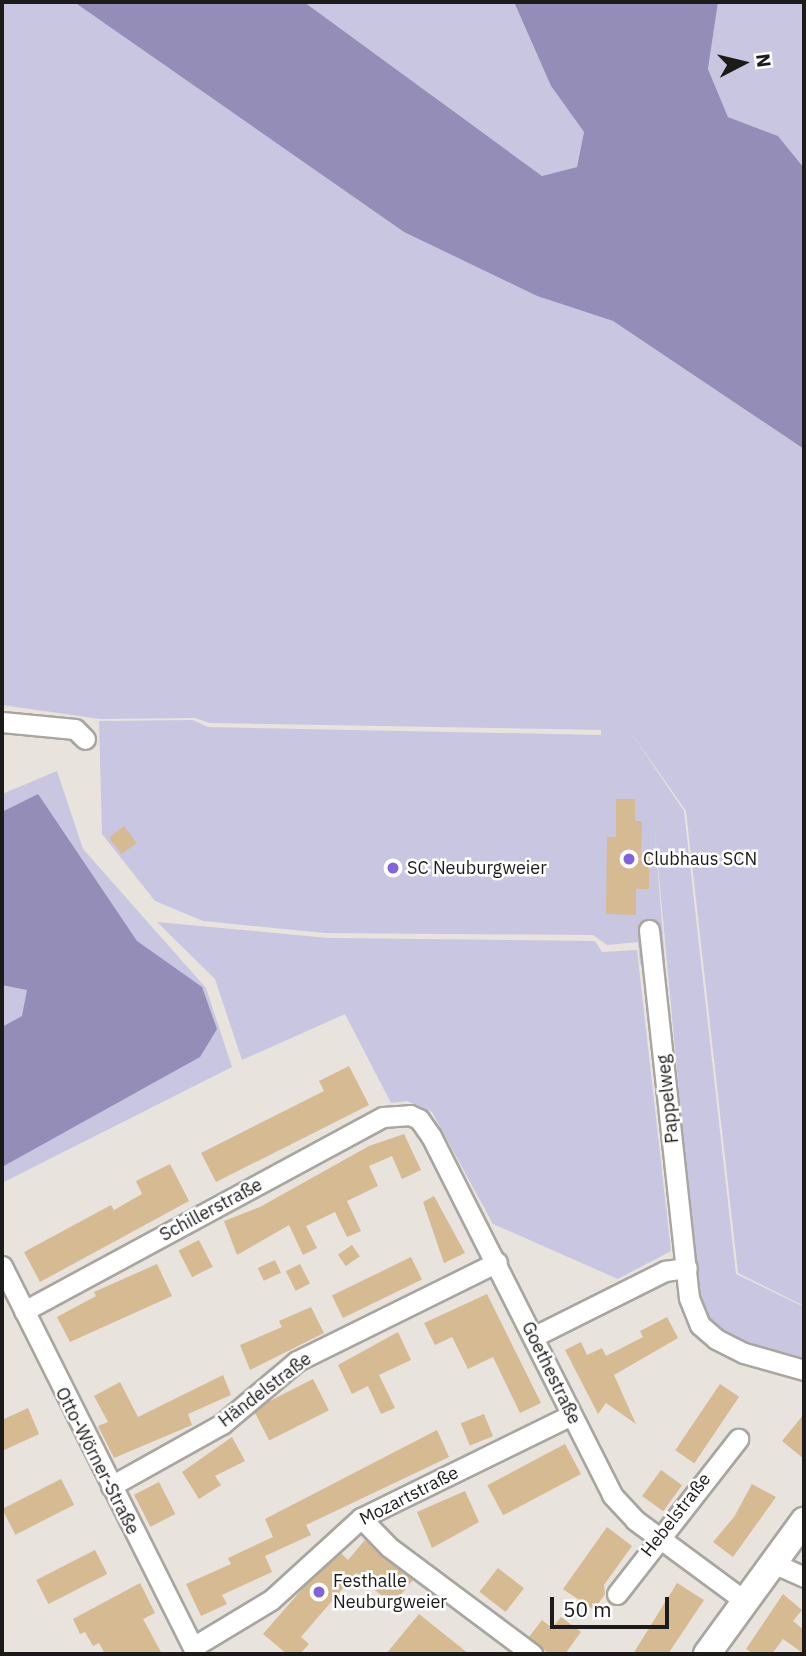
<!DOCTYPE html>
<html>
<head>
<meta charset="utf-8">
<style>
  body { margin:0 }
  #map { position:relative; width:806px; height:1656px; overflow:hidden; background:#e8e3dd; font-family:"IBM Plex Sans",sans-serif }
  div>[style] { position:absolute }
  .green>* { inset:0; background:#c9c6e1 }
  .water>* { inset:0; background:#938db7 }
  .building>* { inset:0; background:#d5ba92; transform-origin:0 0 }
  .roads { filter:drop-shadow(2px 0 #a9a59f) drop-shadow(-2px 0 #a9a59f) drop-shadow(0 2px #a9a59f) drop-shadow(0 -2px #a9a59f) }
  .street>* { height:19px; margin:-9.5px; padding:0 9.5px; transform-origin:9.5px; border-radius:9.5px; background:#fff }
  .secondary>* { height:26px; margin:-13px; padding:0 13px; transform-origin:13px; border-radius:13px; background:#fff }
  .dots>* { width:19px; height:19px; translate:-50% -50%; box-sizing:border-box; border:4px solid #fff; border-radius:50% }
  span { translate:-50% -50%; white-space:nowrap; text-align:center; line-height:1.15; -webkit-text-stroke:5px #fff; paint-order:stroke }
  .poi-label { font-size:18px; color:#1c1b19 }
  .left { translate:0 -50%; text-align:left }
  .street-label { font-size:18px; color:#1c1b19 }
  .frame { position:absolute; inset:0; border:4px solid #1c1b19; pointer-events:none }
  .north { position:absolute; left:708px; top:28px; width:70px; height:70px; -webkit-text-stroke:5px #fff; paint-order:stroke; rotate:83deg; font-size:19px; font-weight:700; line-height:28px; text-align:center; color:#1c1b19 }
  .north::after { content:''; display:block; margin:auto; width:24px; height:32px; background:#1c1b19; clip-path:polygon(50% 0,100% 100%,50% 72%,0 100%) }
  .scale { position:absolute; left:550px; top:1597px; width:119px; height:32px; box-sizing:border-box; border:4px solid #1c1b19; border-top:0; padding-left:9px; font-size:21px; line-height:24px; white-space:nowrap; color:#1c1b19; -webkit-text-stroke:5px #fff; paint-order:stroke }
</style>
</head>
<body>
<div id="map">
  <div class="green">
    <div style="clip-path:polygon(2px 2px,74px 2px,404px 232px,537px 296px,613px 321px,804px 449px,804px 1306px,738px 1273px,686px 811px,630px 731px,684px 811px,736px 1274px,804px 1307px,804px 1362px,724px 1335px,708px 1321px,698px 1296px,654px 823px,665px 961px,640px 964px,638px 942px,607px 945px,593px 935px,325px 933px,203px 921px,155px 901px,102px 834px,99px 721px,193px 720px,208px 727px,601px 735px,601px 730px,210px 723px,195px 718px,100px 719px,2px 705px)"></div>
    <div style="clip-path:polygon(304px 2px,514px 2px,551px 86px,584px 132px,577px 167px,542px 176px)"></div>
    <div style="clip-path:polygon(718px 2px,804px 2px,804px 168px,778px 136px,728px 117px,708px 69px)"></div>
    <div style="clip-path:polygon(57px 771px,83px 849px,206px 988px,232px 1067px,2px 1183px,2px 794px)"></div>
    <div style="clip-path:polygon(157px 922px,328px 938px,595px 941px,602px 952px,637px 950px,671px 1251px,618px 1279px,493px 1224px,432px 1112px,407px 1101px,391px 1103px,345px 1014px,242px 1060px,215px 979px)"></div>
  </div>
  <div class="water">
    <div style="clip-path:polygon(74px 2px,304px 2px,542px 176px,577px 167px,584px 132px,551px 86px,514px 2px,718px 2px,708px 69px,728px 117px,778px 136px,804px 168px,804px 449px,613px 321px,537px 296px,404px 232px)"></div>
    <div style="clip-path:polygon(38px 794px,137px 941px,202px 987px,217px 1029px,200px 1057px,2px 1167px,2px 1027px,22px 1016px,27px 990px,2px 985px,2px 812px)"></div>
  </div>
  <div class="building">
    <div style="clip-path:polygon(616px 799px,635px 799px,635px 821px,642px 821px,641px 853px,649px 853px,649px 889px,636px 889px,636px 915px,606px 914px,607px 837px,616px 837px)"></div>
    <div style="left:124px;top:826px;width:21px;height:19px;rotate:53deg"></div>
    <div style="clip-path:polygon(349px 1066px,369px 1105px,216px 1182px,201px 1153px,324px 1091px,319px 1081px)"></div>
    <div style="clip-path:polygon(404px 1134px,421px 1170px,402px 1179px,392px 1156px,369px 1166px,378px 1186px,347px 1201px,361px 1231px,347px 1237px,335px 1212px,306px 1226px,317px 1248px,303px 1255px,289px 1225px,237px 1255px,224px 1221px,260px 1207px,369px 1146px)"></div>
    <div style="clip-path:polygon(170px 1164px,189px 1201px,40px 1282px,24px 1252px,111px 1205px,114px 1210px,142px 1194px,136px 1181px)"></div>
    <div style="clip-path:polygon(434px 1196px,465px 1253px,444px 1263px,423px 1202px)"></div>
    <div style="left:199px;top:1240px;width:30px;height:23px;rotate:63deg"></div>
    <div style="left:352px;top:1245px;width:14px;height:17px;rotate:56deg"></div>
    <div style="left:411px;top:1257px;width:25px;height:88px;rotate:64deg"></div>
    <div style="left:275px;top:1260px;width:14px;height:19px;rotate:65deg"></div>
    <div style="clip-path:polygon(157px 1264px,172px 1296px,70px 1342px,57px 1317px,96px 1296px,94px 1292px)"></div>
    <div style="left:300px;top:1264px;width:22px;height:16px;rotate:63deg"></div>
    <div style="clip-path:polygon(487px 1294px,541px 1403px,520px 1413px,493px 1357px,468px 1369px,452px 1337px,435px 1345px,424px 1323px)"></div>
    <div style="clip-path:polygon(311px 1307px,324px 1333px,250px 1370px,240px 1345px,282px 1327px,279px 1321px)"></div>
    <div style="clip-path:polygon(667px 1317px,678px 1338px,614px 1375px,636px 1424px,606px 1403px,598px 1414px,565px 1350px,581px 1342px,587px 1355px,602px 1348px,606px 1356px,643px 1337px,640px 1331px)"></div>
    <div style="clip-path:polygon(398px 1332px,411px 1360px,379px 1375px,395px 1408px,381px 1414px,368px 1386px,352px 1394px,338px 1365px)"></div>
    <div style="clip-path:polygon(223px 1375px,231px 1395px,188px 1414px,192px 1425px,114px 1458px,98px 1426px,108px 1422px,94px 1396px,120px 1382px,138px 1417px)"></div>
    <div style="left:313px;top:1379px;width:35px;height:67px;rotate:63deg"></div>
    <div style="left:720px;top:1384px;width:23px;height:80px;rotate:34deg"></div>
    <div style="clip-path:polygon(28px 1408px,39px 1434px,2px 1451px,2px 1420px)"></div>
    <div style="left:484px;top:1414px;width:24px;height:25px;rotate:68deg"></div>
    <div style="clip-path:polygon(804px 1414px,804px 1459px,782px 1441px)"></div>
    <div style="clip-path:polygon(437px 1430px,449px 1457px,306px 1525px,311px 1535px,265px 1556px,272px 1572px,222px 1595px,227px 1604px,201px 1616px,186px 1584px,231px 1564px,228px 1558px,273px 1537px,265px 1519px)"></div>
    <div style="clip-path:polygon(232px 1437px,245px 1461px,215px 1476px,221px 1485px,199px 1499px,182px 1472px)"></div>
    <div style="left:565px;top:1444px;width:34px;height:88px;rotate:62deg"></div>
    <div style="left:661px;top:1470px;width:26px;height:32px;rotate:36deg"></div>
    <div style="left:61px;top:1479px;width:29px;height:66px;rotate:63deg"></div>
    <div style="left:159px;top:1482px;width:36px;height:28px;rotate:63deg"></div>
    <div style="clip-path:polygon(752px 1484px,776px 1497px,733px 1557px,713px 1542px,734px 1517px)"></div>
    <div style="clip-path:polygon(465px 1491px,479px 1522px,432px 1548px,417px 1512px)"></div>
    <div style="clip-path:polygon(607px 1527px,632px 1546px,604px 1585px,605px 1594px,594px 1610px,563px 1589px)"></div>
    <div style="clip-path:polygon(365px 1540px,413px 1580px,392px 1605px,356px 1573px,301px 1637px,309px 1644px,300px 1654px,287px 1654px,263px 1634px,304px 1587px,341px 1553px,348px 1560px)"></div>
    <div style="left:95px;top:1550px;width:27px;height:66px;rotate:63deg"></div>
    <div style="left:498px;top:1568px;width:33px;height:30px;rotate:38deg"></div>
    <div style="clip-path:polygon(140px 1583px,155px 1613px,143px 1619px,162px 1654px,105px 1654px,99px 1643px,93px 1646px,85px 1632px,80px 1634px,73px 1619px)"></div>
    <div style="clip-path:polygon(677px 1583px,704px 1600px,668px 1654px,633px 1654px)"></div>
    <div style="clip-path:polygon(783px 1594px,802px 1610px,793px 1621px,804px 1630px,804px 1654px,783px 1639px,772px 1654px,754px 1654px,746px 1649px)"></div>
    <div style="clip-path:polygon(419px 1614px,469px 1654px,386px 1654px)"></div>
    <div style="clip-path:polygon(561px 1617px,581px 1632px,565px 1654px,549px 1654px,529px 1637px,542px 1620px,552px 1628px)"></div>
  </div>
  <div class="roads">
    <div class="street">
      <div style="left:2px;top:722px;width:73px;rotate:5.5deg"></div>
      <div style="left:75px;top:729px;width:14px;rotate:45deg"></div>
      <div style="left:649px;top:930px;width:370px;rotate:83.8deg"></div>
      <div style="left:689px;top:1298px;width:29px;rotate:68deg"></div>
      <div style="left:700px;top:1325px;width:21px;rotate:41deg"></div>
      <div style="left:716px;top:1339px;width:31px;rotate:27deg"></div>
      <div style="left:744px;top:1353px;width:62px;rotate:15.8deg"></div>
      <div style="left:2px;top:1266px;width:434px;rotate:63.4deg"></div>
      <div style="left:24px;top:1311px;width:408px;rotate:-28.4deg"></div>
      <div style="left:383px;top:1117px;width:27px;rotate:-4deg"></div>
      <div style="left:410px;top:1115px;width:10px;rotate:24deg"></div>
      <div style="left:419px;top:1119px;width:21px;rotate:55deg"></div>
      <div style="left:431px;top:1136px;width:402px;rotate:63.2deg"></div>
      <div style="left:612px;top:1495px;width:34px;rotate:47deg"></div>
      <div style="left:635px;top:1520px;width:137px;rotate:36.4deg"></div>
      <div style="left:533px;top:1337px;width:148px;rotate:-26.6deg"></div>
      <div style="left:665px;top:1271px;width:22px;rotate:-8deg"></div>
      <div style="left:111px;top:1486px;width:127px;rotate:-29.2deg"></div>
      <div style="left:222px;top:1424px;width:98px;rotate:-40deg"></div>
      <div style="left:297px;top:1361px;width:223px;rotate:-26.3deg"></div>
      <div style="left:361px;top:1518px;width:40px;rotate:46deg"></div>
      <div style="left:389px;top:1547px;width:179px;rotate:36.8deg"></div>
      <div style="left:773px;top:1563px;width:34px;rotate:24deg"></div>
      <div style="left:617px;top:1594px;width:197px;rotate:-52deg"></div>
      <div style="left:193px;top:1647px;width:91px;rotate:-31.1deg"></div>
      <div style="left:271px;top:1600px;width:122px;rotate:-42.3deg"></div>
      <div style="left:361px;top:1518px;width:234px;rotate:-26.1deg"></div>
    </div>
    <div class="secondary">
      <div style="left:707px;top:1654px;width:165px;rotate:-53.9deg"></div>
    </div>
  </div>
  <div class="dots">
    <div style="left:629px;top:859px;background:#8163de"></div>
    <div style="left:393px;top:868px;background:#8163de"></div>
    <div style="left:319px;top:1592px;background:#8163de"></div>
  </div>
  <div class="poi-label">
    <span class="left" style="left:643px;top:859px">Clubhaus SCN</span>
    <span class="left" style="left:407px;top:868px">SC Neuburgweier</span>
    <span class="left" style="left:333px;top:1592px">Festhalle<br>Neuburgweier</span>
  </div>
  <div class="street-label">
    <span style="left:668px;top:1099px;rotate:-96deg">Pappelweg</span>
    <span style="left:211px;top:1210px;rotate:-28deg">Schillerstraße</span>
    <span style="left:551px;top:1373px;rotate:64deg">Goethestraße</span>
    <span style="left:265px;top:1390px;rotate:-37deg">Händelstraße</span>
    <span style="left:97px;top:1461px;rotate:63deg">Otto-Wörner-Straße</span>
    <span style="left:409px;top:1496px;rotate:-27deg">Mozartstraße</span>
    <span style="left:676px;top:1515px;rotate:-52deg">Hebelstraße</span>
  </div>
  <div class="frame"></div>
  <div class="north">N</div>
  <div class="scale">50 m</div>
</div>
</body>
</html>
